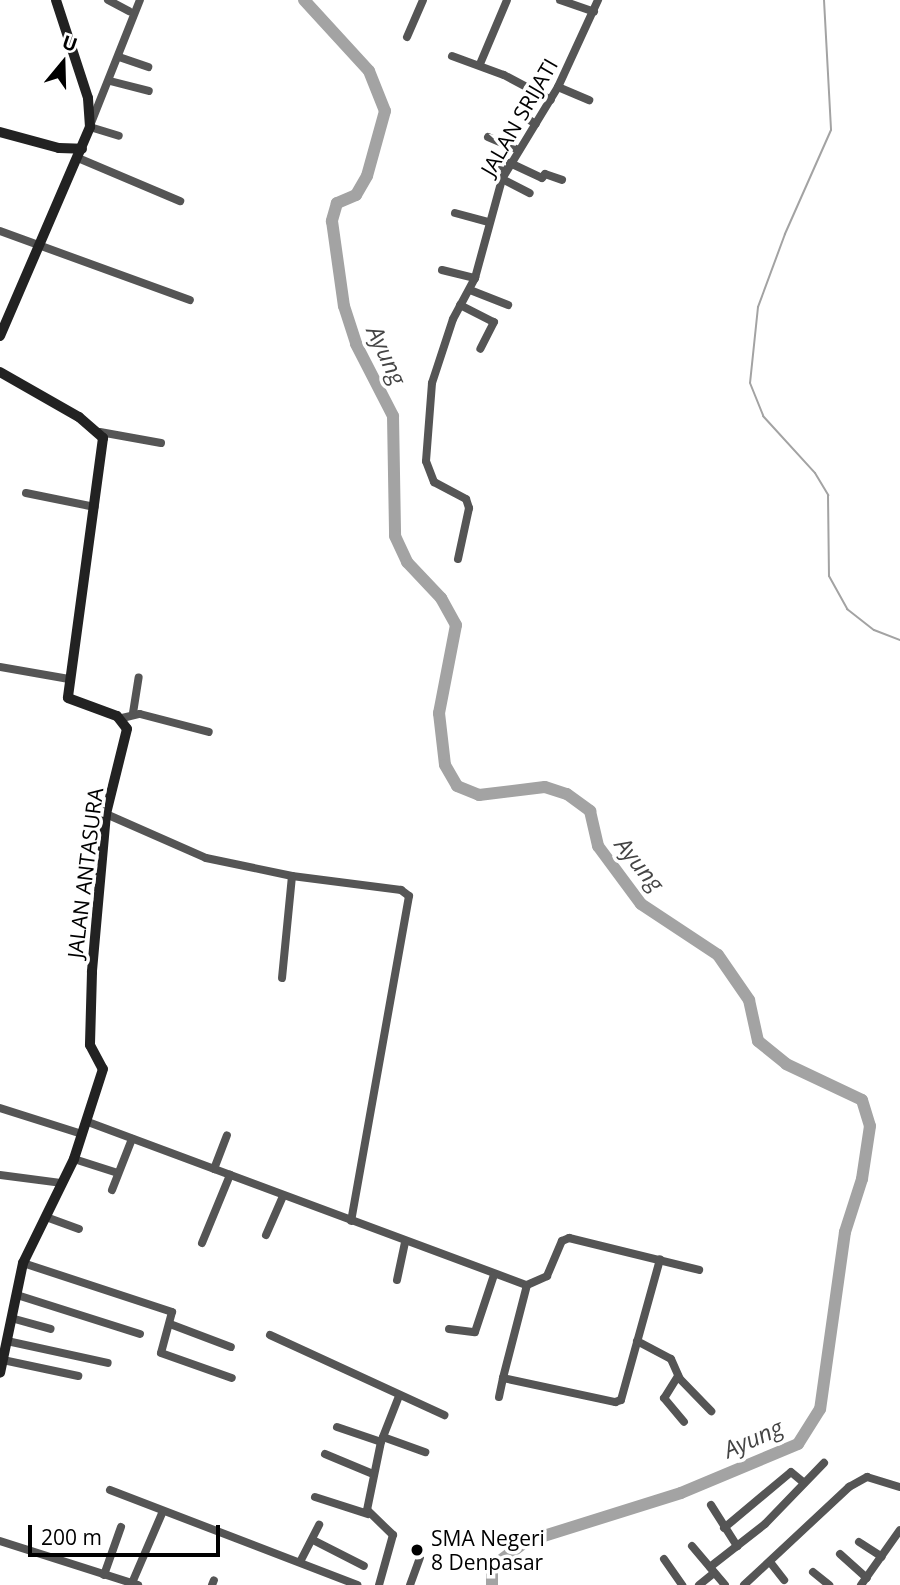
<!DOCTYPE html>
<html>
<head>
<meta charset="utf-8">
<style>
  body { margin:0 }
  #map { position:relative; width:900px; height:1585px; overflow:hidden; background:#fff; font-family:"Open Sans",sans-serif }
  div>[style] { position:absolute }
  .stream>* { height:2px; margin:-1px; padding:0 1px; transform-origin:1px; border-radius:1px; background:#a3a3a3 }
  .river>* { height:12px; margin:-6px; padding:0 6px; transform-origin:6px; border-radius:6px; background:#a3a3a3 }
  .minor>* { height:8px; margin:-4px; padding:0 4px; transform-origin:4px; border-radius:4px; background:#555 }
  .secondary>* { height:10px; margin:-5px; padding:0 5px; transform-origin:5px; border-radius:5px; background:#222 }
  .dots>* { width:19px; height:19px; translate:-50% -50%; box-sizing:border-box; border:4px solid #fff; border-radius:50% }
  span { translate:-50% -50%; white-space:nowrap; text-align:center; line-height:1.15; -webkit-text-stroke:7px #fff; paint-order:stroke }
  .street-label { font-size:21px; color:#000 }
  .poi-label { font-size:21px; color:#000 }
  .left { translate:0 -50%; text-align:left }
  .water-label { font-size:23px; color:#444; font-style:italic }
  .north { position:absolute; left:28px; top:28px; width:70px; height:70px; -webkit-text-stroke:5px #fff; paint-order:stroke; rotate:19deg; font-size:19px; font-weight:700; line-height:28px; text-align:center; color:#000 }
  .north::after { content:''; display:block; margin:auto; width:24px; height:32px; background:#000; clip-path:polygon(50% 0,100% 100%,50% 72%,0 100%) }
  .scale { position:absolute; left:28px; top:1525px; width:192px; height:32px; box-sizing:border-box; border:4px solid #000; border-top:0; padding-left:9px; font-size:21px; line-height:24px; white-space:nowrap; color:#000; -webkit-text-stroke:5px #fff; paint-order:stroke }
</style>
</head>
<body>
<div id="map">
  <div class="stream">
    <div style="left:824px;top:0;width:130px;rotate:86.9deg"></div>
    <div style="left:831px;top:130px;width:114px;rotate:113.9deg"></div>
    <div style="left:785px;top:234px;width:78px;rotate:110.3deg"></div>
    <div style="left:758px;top:307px;width:76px;rotate:96deg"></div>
    <div style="left:750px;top:383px;width:35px;rotate:68deg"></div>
    <div style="left:763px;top:416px;width:77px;rotate:47.6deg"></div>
    <div style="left:815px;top:473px;width:26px;rotate:59deg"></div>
    <div style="left:828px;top:495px;width:81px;rotate:89.3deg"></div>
    <div style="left:829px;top:576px;width:38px;rotate:61deg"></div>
    <div style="left:847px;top:609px;width:34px;rotate:38deg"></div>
    <div style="left:874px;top:630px;width:28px;rotate:21deg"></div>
  </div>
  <div class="river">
    <div style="left:304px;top:0;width:96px;rotate:47.5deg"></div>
    <div style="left:369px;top:71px;width:43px;rotate:68.2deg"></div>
    <div style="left:385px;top:111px;width:67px;rotate:105.5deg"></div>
    <div style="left:367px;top:176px;width:22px;rotate:120deg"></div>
    <div style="left:356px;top:195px;width:21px;rotate:157deg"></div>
    <div style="left:337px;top:203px;width:19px;rotate:106deg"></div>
    <div style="left:332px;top:221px;width:86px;rotate:82deg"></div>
    <div style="left:344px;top:306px;width:40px;rotate:72deg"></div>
    <div style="left:356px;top:344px;width:81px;rotate:62.8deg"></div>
    <div style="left:393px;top:416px;width:120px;rotate:89deg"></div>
    <div style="left:395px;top:536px;width:29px;rotate:65deg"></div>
    <div style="left:407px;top:562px;width:50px;rotate:46.6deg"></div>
    <div style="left:441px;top:598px;width:31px;rotate:61deg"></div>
    <div style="left:456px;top:625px;width:90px;rotate:100.9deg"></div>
    <div style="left:439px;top:713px;width:52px;rotate:83.4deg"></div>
    <div style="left:445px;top:765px;width:24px;rotate:60deg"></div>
    <div style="left:457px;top:786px;width:24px;rotate:22deg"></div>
    <div style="left:479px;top:795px;width:66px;rotate:-6.9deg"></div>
    <div style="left:545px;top:787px;width:23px;rotate:18deg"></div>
    <div style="left:567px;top:794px;width:29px;rotate:36deg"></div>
    <div style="left:590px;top:811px;width:36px;rotate:77deg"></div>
    <div style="left:598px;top:846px;width:72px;rotate:53.4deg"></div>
    <div style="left:641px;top:904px;width:92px;rotate:33.5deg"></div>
    <div style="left:718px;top:955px;width:55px;rotate:55.4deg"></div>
    <div style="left:749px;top:1000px;width:42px;rotate:77.6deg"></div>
    <div style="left:758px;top:1041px;width:36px;rotate:39deg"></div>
    <div style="left:786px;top:1064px;width:84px;rotate:25.3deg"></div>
    <div style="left:862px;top:1100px;width:27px;rotate:73deg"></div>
    <div style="left:870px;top:1126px;width:54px;rotate:98.6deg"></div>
    <div style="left:862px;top:1179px;width:56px;rotate:107.8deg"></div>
    <div style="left:845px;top:1232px;width:179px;rotate:98deg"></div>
    <div style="left:820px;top:1409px;width:41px;rotate:122.2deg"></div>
    <div style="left:798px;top:1444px;width:127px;rotate:157.3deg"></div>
    <div style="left:681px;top:1493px;width:164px;rotate:162.6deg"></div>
    <div style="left:525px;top:1542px;width:41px;rotate:142.9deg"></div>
    <div style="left:492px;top:1567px;width:18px;rotate:90deg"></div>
  </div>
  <div class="minor">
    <div style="left:108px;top:0;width:24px;rotate:28deg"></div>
    <div style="left:560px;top:0;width:36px;rotate:19deg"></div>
    <div style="left:407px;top:37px;width:40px;rotate:-66.6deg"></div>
    <div style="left:452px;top:56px;width:55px;rotate:20.1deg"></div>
    <div style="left:504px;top:75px;width:53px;rotate:28deg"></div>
    <div style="left:119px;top:57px;width:31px;rotate:19deg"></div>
    <div style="left:480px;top:64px;width:69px;rotate:-67.1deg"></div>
    <div style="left:110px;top:81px;width:40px;rotate:14.4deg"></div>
    <div style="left:558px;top:87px;width:34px;rotate:23deg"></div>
    <div style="left:516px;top:112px;width:23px;rotate:31deg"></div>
    <div style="left:91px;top:123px;width:132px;rotate:-68.3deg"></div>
    <div style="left:90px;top:127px;width:30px;rotate:17deg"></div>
    <div style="left:488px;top:137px;width:33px;rotate:23deg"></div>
    <div style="left:78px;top:158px;width:111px;rotate:22.9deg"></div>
    <div style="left:510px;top:163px;width:35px;rotate:25deg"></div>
    <div style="left:542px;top:178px;width:5px;rotate:-53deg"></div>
    <div style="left:545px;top:174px;width:18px;rotate:19deg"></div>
    <div style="left:490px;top:164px;width:17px;rotate:21deg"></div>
    <div style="left:502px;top:179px;width:31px;rotate:27deg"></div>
    <div style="left:455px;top:213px;width:34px;rotate:15deg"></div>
    <div style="left:0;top:231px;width:202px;rotate:20deg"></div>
    <div style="left:442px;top:270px;width:34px;rotate:14deg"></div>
    <div style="left:470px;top:290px;width:41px;rotate:21.5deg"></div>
    <div style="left:460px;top:305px;width:38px;rotate:27deg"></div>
    <div style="left:494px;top:322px;width:30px;rotate:117deg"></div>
    <div style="left:100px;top:432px;width:62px;rotate:10.2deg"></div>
    <div style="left:26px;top:493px;width:70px;rotate:11.5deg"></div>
    <div style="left:458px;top:559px;width:52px;rotate:-77.8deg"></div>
    <div style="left:469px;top:508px;width:9px;rotate:-108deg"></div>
    <div style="left:466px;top:499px;width:36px;rotate:-152deg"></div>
    <div style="left:434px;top:482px;width:22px;rotate:-111deg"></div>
    <div style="left:426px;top:461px;width:78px;rotate:-85.6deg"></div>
    <div style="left:432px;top:383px;width:67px;rotate:-71.8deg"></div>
    <div style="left:453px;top:319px;width:47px;rotate:-61.8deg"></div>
    <div style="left:475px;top:278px;width:103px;rotate:-74.7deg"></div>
    <div style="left:502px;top:179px;width:108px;rotate:-58.7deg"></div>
    <div style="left:558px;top:87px;width:96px;rotate:-65.3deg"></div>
    <div style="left:0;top:667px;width:70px;rotate:9.9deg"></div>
    <div style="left:133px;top:713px;width:36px;rotate:-81deg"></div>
    <div style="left:122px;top:718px;width:18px;rotate:-13deg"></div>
    <div style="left:140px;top:714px;width:71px;rotate:14.6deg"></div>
    <div style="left:106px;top:814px;width:109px;rotate:23.7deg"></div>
    <div style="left:206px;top:858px;width:88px;rotate:11.8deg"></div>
    <div style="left:292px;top:876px;width:110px;rotate:7.3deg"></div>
    <div style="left:401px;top:890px;width:10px;rotate:37deg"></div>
    <div style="left:409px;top:896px;width:330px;rotate:100.1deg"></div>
    <div style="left:282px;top:978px;width:102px;rotate:-84.4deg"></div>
    <div style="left:0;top:1108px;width:86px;rotate:17.6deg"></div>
    <div style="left:88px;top:1122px;width:468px;rotate:20.4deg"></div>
    <div style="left:527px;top:1285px;width:22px;rotate:-24deg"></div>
    <div style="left:547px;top:1276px;width:38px;rotate:-67deg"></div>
    <div style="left:562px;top:1241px;width:8px;rotate:-23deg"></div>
    <div style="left:569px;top:1238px;width:134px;rotate:13.8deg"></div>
    <div style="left:74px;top:1159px;width:46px;rotate:17.7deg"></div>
    <div style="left:214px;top:1169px;width:36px;rotate:-69deg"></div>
    <div style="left:0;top:1175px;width:63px;rotate:7.4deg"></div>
    <div style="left:112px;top:1190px;width:55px;rotate:-68.6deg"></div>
    <div style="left:46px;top:1217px;width:35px;rotate:20deg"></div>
    <div style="left:266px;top:1235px;width:43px;rotate:-66.4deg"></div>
    <div style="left:202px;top:1243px;width:74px;rotate:-67.6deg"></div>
    <div style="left:23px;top:1263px;width:157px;rotate:18.2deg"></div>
    <div style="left:172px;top:1312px;width:42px;rotate:105deg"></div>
    <div style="left:161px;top:1353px;width:75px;rotate:19.4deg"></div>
    <div style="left:397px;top:1280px;width:39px;rotate:-78deg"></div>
    <div style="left:527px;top:1285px;width:96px;rotate:104.5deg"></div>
    <div style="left:503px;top:1378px;width:115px;rotate:12.1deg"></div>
    <div style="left:615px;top:1402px;width:6px;rotate:-18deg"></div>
    <div style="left:621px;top:1400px;width:146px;rotate:-74.5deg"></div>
    <div style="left:17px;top:1295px;width:129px;rotate:17.6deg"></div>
    <div style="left:11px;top:1318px;width:41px;rotate:15.4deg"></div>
    <div style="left:170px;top:1324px;width:65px;rotate:20.7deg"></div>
    <div style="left:449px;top:1329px;width:26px;rotate:7deg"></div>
    <div style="left:475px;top:1332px;width:60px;rotate:-71.6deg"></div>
    <div style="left:270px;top:1335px;width:192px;rotate:24.7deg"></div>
    <div style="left:7px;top:1341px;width:103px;rotate:12.3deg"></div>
    <div style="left:637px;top:1341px;width:38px;rotate:28deg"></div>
    <div style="left:671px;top:1359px;width:22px;rotate:66deg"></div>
    <div style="left:680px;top:1379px;width:45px;rotate:45.9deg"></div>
    <div style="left:3px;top:1360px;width:77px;rotate:12deg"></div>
    <div style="left:678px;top:1376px;width:26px;rotate:122deg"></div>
    <div style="left:664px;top:1398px;width:31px;rotate:50deg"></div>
    <div style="left:499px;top:1397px;width:19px;rotate:-78deg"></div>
    <div style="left:337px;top:1427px;width:46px;rotate:18.8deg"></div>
    <div style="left:383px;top:1437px;width:45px;rotate:19.7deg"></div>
    <div style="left:325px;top:1454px;width:52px;rotate:22.6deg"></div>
    <div style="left:110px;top:1490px;width:265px;rotate:21deg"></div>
    <div style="left:315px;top:1497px;width:56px;rotate:17.8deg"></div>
    <div style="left:711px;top:1505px;width:49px;rotate:57.6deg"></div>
    <div style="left:724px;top:1528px;width:87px;rotate:-39.9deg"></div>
    <div style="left:791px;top:1472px;width:17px;rotate:40deg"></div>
    <div style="left:313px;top:1540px;width:57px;rotate:27deg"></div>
    <div style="left:0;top:1541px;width:145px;rotate:17.7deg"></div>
    <div style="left:859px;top:1542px;width:27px;rotate:33deg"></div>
    <div style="left:692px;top:1546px;width:51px;rotate:49.8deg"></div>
    <div style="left:840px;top:1554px;width:36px;rotate:42deg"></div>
    <div style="left:664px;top:1559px;width:32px;rotate:55deg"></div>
    <div style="left:300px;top:1562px;width:42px;rotate:-62.8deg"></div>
    <div style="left:770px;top:1562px;width:23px;rotate:52deg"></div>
    <div style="left:710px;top:1567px;width:70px;rotate:-38deg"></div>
    <div style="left:765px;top:1524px;width:85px;rotate:-46deg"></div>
    <div style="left:813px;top:1572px;width:21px;rotate:39deg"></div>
    <div style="left:104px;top:1575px;width:51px;rotate:-70.5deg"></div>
    <div style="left:132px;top:1583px;width:78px;rotate:-66.7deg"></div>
    <div style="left:212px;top:1585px;width:5px;rotate:-68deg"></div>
    <div style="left:379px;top:1585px;width:52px;rotate:-74.4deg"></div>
    <div style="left:393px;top:1535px;width:36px;rotate:-136deg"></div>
    <div style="left:367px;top:1510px;width:69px;rotate:-78.4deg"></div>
    <div style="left:381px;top:1442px;width:49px;rotate:-68.6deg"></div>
    <div style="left:410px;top:1585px;width:29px;rotate:-70deg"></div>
    <div style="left:699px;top:1585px;width:19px;rotate:-39deg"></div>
    <div style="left:744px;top:1585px;width:144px;rotate:-43deg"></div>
    <div style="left:849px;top:1487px;width:21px;rotate:-29deg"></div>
    <div style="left:867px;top:1477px;width:34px;rotate:17deg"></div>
    <div style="left:861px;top:1585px;width:67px;rotate:-54.7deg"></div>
  </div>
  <div class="secondary">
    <div style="left:0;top:132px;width:61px;rotate:15.2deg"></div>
    <div style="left:59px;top:148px;width:23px;rotate:2deg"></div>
    <div style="left:0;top:336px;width:228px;rotate:-66.7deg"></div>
    <div style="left:90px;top:127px;width:29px;rotate:-94deg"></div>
    <div style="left:88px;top:98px;width:103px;rotate:-108.1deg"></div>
    <div style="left:0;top:372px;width:91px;rotate:29.7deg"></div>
    <div style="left:79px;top:417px;width:32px;rotate:41deg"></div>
    <div style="left:103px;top:438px;width:262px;rotate:97.7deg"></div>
    <div style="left:68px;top:698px;width:52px;rotate:20.2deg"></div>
    <div style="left:117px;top:716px;width:16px;rotate:52deg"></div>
    <div style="left:127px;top:729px;width:88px;rotate:103.9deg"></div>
    <div style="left:106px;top:814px;width:159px;rotate:95.1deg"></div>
    <div style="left:92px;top:972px;width:73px;rotate:91.6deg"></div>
    <div style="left:90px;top:1045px;width:27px;rotate:62deg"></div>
    <div style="left:103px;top:1069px;width:95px;rotate:107.9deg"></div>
    <div style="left:74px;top:1159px;width:116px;rotate:116.1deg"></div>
    <div style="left:23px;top:1263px;width:112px;rotate:101.8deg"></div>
  </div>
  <div class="dots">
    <div style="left:417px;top:1550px;background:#000"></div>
  </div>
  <div class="street-label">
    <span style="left:519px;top:117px;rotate:-60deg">JALAN SRIJATI</span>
    <span style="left:85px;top:873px;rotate:-83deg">JALAN ANTASURA</span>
  </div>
  <div class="poi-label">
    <span class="left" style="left:431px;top:1550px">SMA Negeri<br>8 Denpasar</span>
  </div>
  <div class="water-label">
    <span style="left:387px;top:355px;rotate:65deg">Ayung</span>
    <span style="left:640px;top:864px;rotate:51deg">Ayung</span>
    <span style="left:753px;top:1438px;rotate:-24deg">Ayung</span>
  </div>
  <div class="north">U</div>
  <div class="scale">200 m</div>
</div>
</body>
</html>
